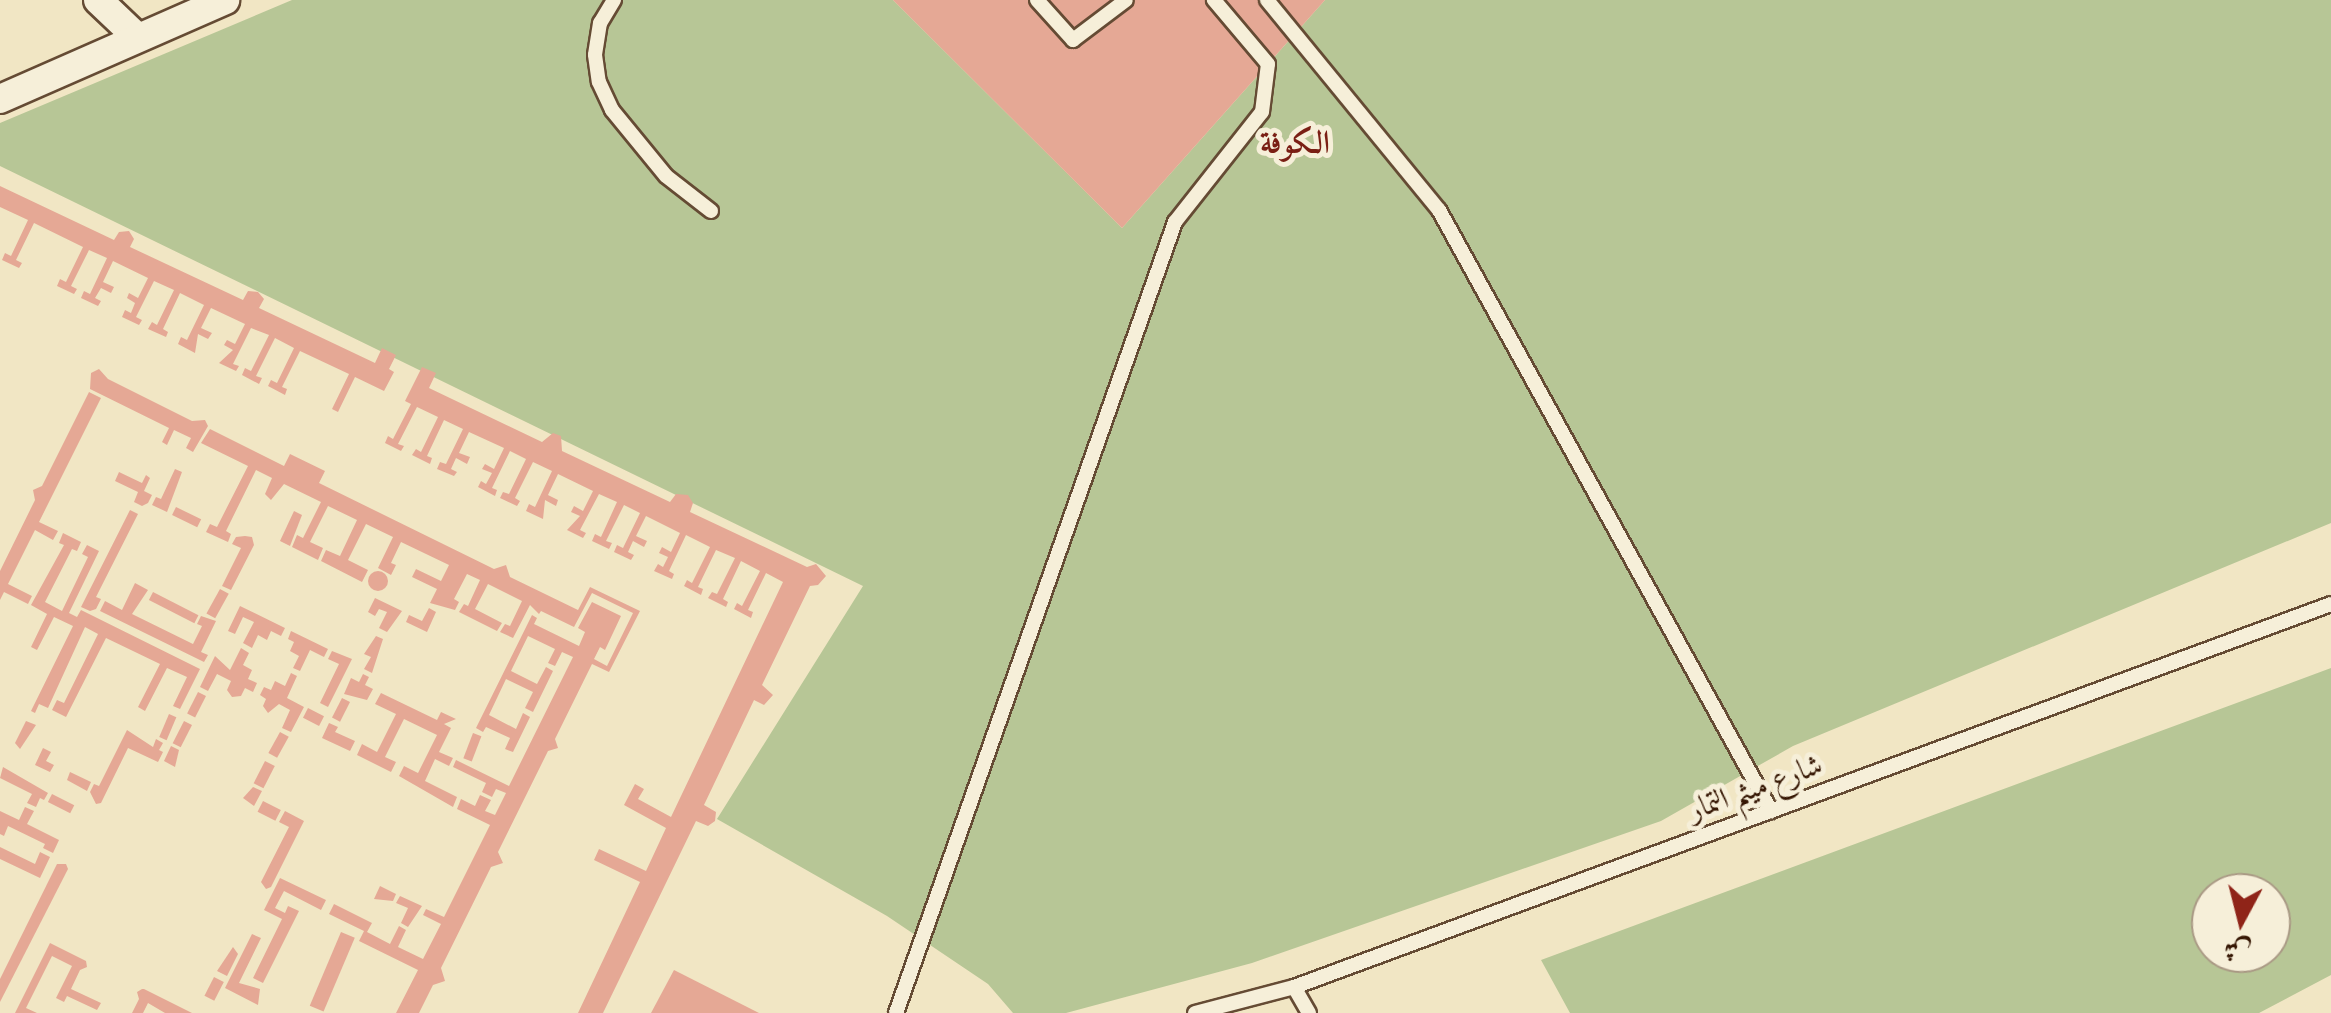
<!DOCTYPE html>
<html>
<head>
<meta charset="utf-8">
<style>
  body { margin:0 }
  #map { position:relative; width:2331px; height:1013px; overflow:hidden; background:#f1e6c4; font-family:Alegreya,Amiri,serif }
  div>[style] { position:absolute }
  .green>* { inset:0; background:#b7c696 }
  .building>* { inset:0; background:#e5a895; transform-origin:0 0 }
  .round { border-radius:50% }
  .roads { filter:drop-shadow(2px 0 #654b34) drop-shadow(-2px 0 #654b34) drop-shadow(0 2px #654b34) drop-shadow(0 -2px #654b34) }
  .lane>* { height:14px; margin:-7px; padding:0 7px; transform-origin:7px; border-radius:7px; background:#f6efd9 }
  .street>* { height:28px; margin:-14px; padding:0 14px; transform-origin:14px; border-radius:14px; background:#f6efd9 }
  span { translate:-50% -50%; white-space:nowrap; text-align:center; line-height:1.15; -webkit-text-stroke:10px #f6efd9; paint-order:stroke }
  .street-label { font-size:30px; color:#361704 }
  .neighbourhood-label { font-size:32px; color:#7a1f14; font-weight:700 }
  .north { position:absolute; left:2191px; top:873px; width:100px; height:100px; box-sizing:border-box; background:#f6efd9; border:2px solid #a99984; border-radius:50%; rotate:187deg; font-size:28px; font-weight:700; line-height:40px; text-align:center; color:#361704 }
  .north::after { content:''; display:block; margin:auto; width:35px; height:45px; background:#8f2418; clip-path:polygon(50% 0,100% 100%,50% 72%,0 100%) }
</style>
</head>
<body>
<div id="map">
  <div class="green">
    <div style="clip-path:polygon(292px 0,893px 0,1122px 228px,1325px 0,2331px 0,2331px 523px,1793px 746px,1661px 821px,1252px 963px,1066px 1013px,1013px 1013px,988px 984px,887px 916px,717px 819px,863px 586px,0 166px,0 123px)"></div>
    <div style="clip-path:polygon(evenodd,2331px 668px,2331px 975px,2259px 1013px,1570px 1013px,1541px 960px,2331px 668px,2271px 893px,2271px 953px,2211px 953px,2211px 893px,2271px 893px)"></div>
  </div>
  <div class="building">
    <div style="clip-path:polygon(893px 0,1325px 0,1122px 228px)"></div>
    <div style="clip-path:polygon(0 186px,114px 240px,119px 232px,129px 231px,134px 239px,130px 247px,243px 300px,248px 291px,258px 292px,264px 299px,259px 308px,375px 363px,382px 348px,396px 355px,389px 369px,394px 372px,384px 391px,355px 377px,338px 412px,332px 409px,349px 374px,300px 351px,282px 387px,287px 389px,285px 395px,268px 386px,271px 380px,277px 383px,294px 348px,275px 338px,256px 376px,262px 378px,259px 384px,242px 375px,245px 368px,251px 371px,269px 335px,251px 328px,233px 364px,239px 366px,236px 371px,219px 363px,233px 350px,224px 345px,227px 340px,235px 344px,245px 324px,211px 308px,201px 328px,212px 333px,208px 339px,198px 334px,195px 353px,178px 344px,181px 337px,187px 340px,204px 305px,180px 293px,163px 329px,168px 332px,166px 337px,148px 329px,152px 322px,157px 325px,174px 290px,154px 281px,136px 317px,142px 320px,139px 325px,122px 317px,125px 310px,131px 313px,135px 303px,127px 298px,129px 293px,138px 298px,148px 278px,113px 261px,103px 282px,114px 287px,111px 293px,101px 288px,95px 298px,101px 301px,98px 306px,81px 298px,84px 291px,90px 294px,107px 258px,89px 250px,71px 286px,77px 289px,74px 294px,57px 286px,60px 279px,66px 282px,83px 247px,34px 223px,16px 260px,22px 263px,19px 268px,2px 260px,5px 253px,11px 256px,28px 220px,0 207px)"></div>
    <div style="clip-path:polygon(422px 367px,436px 373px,429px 388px,542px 442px,553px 433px,561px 436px,562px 451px,670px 502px,676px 494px,688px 495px,693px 503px,690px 512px,807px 567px,816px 564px,826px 576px,818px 585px,810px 586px,762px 685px,773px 695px,764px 705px,754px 700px,704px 805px,716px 812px,715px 821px,708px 826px,696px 821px,603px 1013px,578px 1013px,640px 882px,594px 860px,599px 849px,646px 871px,666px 828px,624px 805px,635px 784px,644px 789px,638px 799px,671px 817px,783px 582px,766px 573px,748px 610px,753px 612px,751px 618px,734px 609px,737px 603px,742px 606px,760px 571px,741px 561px,723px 599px,728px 602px,726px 607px,708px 598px,712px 592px,717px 594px,735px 558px,716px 550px,698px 587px,703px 589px,701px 595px,684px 586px,687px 580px,692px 583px,710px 547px,686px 535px,669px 571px,674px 574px,672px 579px,654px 571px,658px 564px,663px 567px,668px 557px,659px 553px,662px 547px,671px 552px,680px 533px,646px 516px,636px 536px,647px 541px,644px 547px,633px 541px,628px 552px,634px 555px,631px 560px,614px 552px,617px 545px,623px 548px,640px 513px,624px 505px,606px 541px,612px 543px,609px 549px,592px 541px,595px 534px,601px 537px,617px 502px,599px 494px,580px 530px,586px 533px,583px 538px,567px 530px,580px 516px,571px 512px,574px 506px,583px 511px,593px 491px,558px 474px,548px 495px,558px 500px,556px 506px,545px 500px,543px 519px,526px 511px,529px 504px,535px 507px,552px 471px,533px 462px,515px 498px,520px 501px,517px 506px,500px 498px,503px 492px,509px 494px,526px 459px,510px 451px,492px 488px,497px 490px,495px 496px,478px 487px,481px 481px,486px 484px,492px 473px,482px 469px,485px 464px,494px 469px,504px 448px,469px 432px,459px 453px,470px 457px,467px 464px,456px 458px,451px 469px,457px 472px,454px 476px,437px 469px,440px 462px,446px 464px,463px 429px,444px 420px,427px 456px,432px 458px,430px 464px,412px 455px,416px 449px,421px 452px,438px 417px,417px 407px,398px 444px,404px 446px,401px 451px,385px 443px,388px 436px,393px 439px,411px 404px,405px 401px)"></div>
    <div style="clip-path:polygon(99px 369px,108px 379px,192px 421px,205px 420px,208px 426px,193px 452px,186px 448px,191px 438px,174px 430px,167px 445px,162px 442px,169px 428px,90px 389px,91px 373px)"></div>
    <div style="clip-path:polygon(89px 392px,101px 398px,39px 522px,58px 531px,53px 540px,35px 530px,8px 584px,32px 596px,28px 604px,4px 592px,0 600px,0 571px,35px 500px,33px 490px,42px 486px)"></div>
    <div style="clip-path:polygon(210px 429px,284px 466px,290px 454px,325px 471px,319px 483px,494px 569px,506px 565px,510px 577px,578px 610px,590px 587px,640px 611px,609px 672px,592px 664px,555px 739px,558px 748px,548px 751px,498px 852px,503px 863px,491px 867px,441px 968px,445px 981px,433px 985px,419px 1013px,396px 1013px,418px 970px,359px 941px,364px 931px,329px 914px,334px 904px,372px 923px,367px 932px,390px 944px,399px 926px,406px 930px,398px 947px,423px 959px,441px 924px,423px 915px,426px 909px,444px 917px,490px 825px,457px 809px,461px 799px,475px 806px,480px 795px,491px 800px,485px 811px,495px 815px,506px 793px,496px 789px,492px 797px,482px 792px,486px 783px,453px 767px,456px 760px,509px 786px,573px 657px,562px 652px,555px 666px,548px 663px,555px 649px,528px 636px,511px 671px,537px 684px,546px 667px,553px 671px,533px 712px,525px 708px,533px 692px,506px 679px,489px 715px,516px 729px,523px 713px,530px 717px,513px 752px,505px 749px,510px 738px,486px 727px,483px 732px,476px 728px,532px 615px,537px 618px,534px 624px,579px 646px,585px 632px,578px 628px,592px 602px,621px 616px,605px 650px,600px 647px,594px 659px,607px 666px,633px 613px,592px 593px,574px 627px,541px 611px,539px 614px,530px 605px,513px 638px,500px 632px,505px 624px,510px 626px,522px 601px,488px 584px,475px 609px,502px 623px,497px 631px,459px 612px,464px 604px,468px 606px,480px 580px,467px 574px,454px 599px,459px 602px,455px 610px,430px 603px,437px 589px,412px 577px,416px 569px,441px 581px,449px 565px,401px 542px,391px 563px,396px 565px,391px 575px,378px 568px,393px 537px,366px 524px,348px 560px,368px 570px,362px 582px,321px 561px,326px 550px,340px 556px,357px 520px,328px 506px,310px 542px,323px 548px,318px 560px,292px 547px,297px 535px,303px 538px,321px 502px,284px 484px,271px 500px,265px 494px,272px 478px,256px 470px,226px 531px,231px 534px,228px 542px,206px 532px,210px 524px,217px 527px,248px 466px,201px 443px)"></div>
    <div style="clip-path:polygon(175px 469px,182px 472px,167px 512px,152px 505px,156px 497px,161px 499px)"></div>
    <div style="clip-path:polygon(119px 472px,142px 483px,146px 475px,150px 478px,144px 491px,152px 495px,148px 503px,142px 506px,134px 502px,138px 492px,115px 481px)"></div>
    <div style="left:176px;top:507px;width:28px;height:9px;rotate:26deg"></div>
    <div style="clip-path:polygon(130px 510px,138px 514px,96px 597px,101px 599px,96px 609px,90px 611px,81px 607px)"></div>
    <div style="clip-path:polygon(294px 511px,302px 515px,290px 546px,280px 541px)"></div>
    <div style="clip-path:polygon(63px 533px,81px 542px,77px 551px,72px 549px,45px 602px,62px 611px,88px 557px,82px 554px,87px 545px,99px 551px,69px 613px,77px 617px,81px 610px,200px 669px,180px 709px,173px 706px,187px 677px,167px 668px,145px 711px,138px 707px,160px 664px,106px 638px,66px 717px,52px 710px,57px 700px,64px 703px,98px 634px,85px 627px,48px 708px,39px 704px,35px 713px,31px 711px,73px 626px,54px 617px,37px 650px,31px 647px,47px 614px,31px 605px,64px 545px,59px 543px)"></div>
    <div style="clip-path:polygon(245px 536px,252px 537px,254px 545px,231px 590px,222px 586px,241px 548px,232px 544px,236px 537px)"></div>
    <div class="round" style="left:368px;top:571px;width:20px;height:20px"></div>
    <div style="clip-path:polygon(135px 583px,148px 590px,132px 614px,193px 644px,202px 626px,197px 624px,201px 616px,216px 621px,201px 652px,208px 655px,204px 662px,100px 611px,105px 601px,122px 610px)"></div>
    <div style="left:220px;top:589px;width:10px;height:28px;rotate:29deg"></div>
    <div style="left:153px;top:592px;width:51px;height:9px;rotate:27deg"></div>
    <div style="clip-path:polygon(375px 598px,402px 611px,387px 632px,379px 628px,387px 612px,379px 609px,375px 616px,368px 612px)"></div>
    <div style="clip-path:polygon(240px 606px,285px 628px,281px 636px,271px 631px,267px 640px,258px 635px,252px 648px,243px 643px,254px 622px,243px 617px,235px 634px,228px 631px)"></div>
    <div style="clip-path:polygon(429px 608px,436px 612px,427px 632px,406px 622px,409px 615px,422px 621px)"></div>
    <div style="clip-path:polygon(291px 631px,328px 649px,324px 657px,310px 650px,300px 671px,293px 668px,299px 656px,290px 651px,294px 642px,288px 639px)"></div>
    <div style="clip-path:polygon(376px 636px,383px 639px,372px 673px,364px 669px,371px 657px,364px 654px)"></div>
    <div style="clip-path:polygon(241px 648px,249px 653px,243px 665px,252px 670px,248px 679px,257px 683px,253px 692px,245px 688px,241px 696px,232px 697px,227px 690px,231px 681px,217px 674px,208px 691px,200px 687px,215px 656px,230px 670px)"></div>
    <div style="clip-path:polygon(332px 651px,352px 659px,328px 707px,320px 703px,339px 664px,328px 659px)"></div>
    <div style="clip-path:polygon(291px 673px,297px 676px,287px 698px,304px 707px,291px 732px,282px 728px,290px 710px,279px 704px,268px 713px,263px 706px,266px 699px,260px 695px,264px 687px,271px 690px,275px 681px,285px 686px)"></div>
    <div style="clip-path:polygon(363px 674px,369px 677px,365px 685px,373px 689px,367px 700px,344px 694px,351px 678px,359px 682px)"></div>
    <div style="left:198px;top:692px;width:9px;height:24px;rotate:27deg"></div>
    <div style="clip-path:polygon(381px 693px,437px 720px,441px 712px,456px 719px,444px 724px,451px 728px,439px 752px,453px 758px,449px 766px,435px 759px,425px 781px,457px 797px,453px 807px,399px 776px,404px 766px,418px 773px,437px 735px,404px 719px,385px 757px,396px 762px,391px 772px,357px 755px,362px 744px,377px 752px,396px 714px,375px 704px)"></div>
    <div style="left:342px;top:698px;width:9px;height:22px;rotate:27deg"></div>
    <div style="left:308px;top:708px;width:18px;height:11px;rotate:27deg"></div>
    <div style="left:169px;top:714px;width:8px;height:25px;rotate:23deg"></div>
    <div style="clip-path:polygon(26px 721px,36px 725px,20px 749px,15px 743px)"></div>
    <div style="left:184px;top:721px;width:9px;height:25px;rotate:27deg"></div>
    <div style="clip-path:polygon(329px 723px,338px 727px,335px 732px,355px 741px,350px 751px,322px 738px)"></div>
    <div style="clip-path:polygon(127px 730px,153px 747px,156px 739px,163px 743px,159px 750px,163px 752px,158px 762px,128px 748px,101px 803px,96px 804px,90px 792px,94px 784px,99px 786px)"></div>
    <div style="left:280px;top:732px;width:10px;height:24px;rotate:29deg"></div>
    <div style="left:473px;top:733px;width:9px;height:27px;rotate:21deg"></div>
    <div style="clip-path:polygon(171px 746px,179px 750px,175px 767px,164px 761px)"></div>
    <div style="clip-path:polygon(43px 748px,51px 752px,46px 761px,54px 765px,50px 772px,35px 765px)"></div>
    <div style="left:265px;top:761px;width:11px;height:25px;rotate:27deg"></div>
    <div style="clip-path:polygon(3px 767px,48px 793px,44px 800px,40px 798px,36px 807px,27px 803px,32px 794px,0 778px)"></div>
    <div style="clip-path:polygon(70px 772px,91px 782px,87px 791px,67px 780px)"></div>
    <div style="clip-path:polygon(253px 787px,262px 791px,254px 806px,243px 798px)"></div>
    <div style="left:52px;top:794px;width:25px;height:9px;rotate:27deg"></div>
    <div style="left:263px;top:801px;width:20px;height:12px;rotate:27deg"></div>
    <div style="clip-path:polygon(25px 807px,34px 811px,27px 824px,59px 840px,53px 853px,43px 848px,45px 844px,8px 826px,4px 836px,0 834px,0 811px,19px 820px)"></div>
    <div style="clip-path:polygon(285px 811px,304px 821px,271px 887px,266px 889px,261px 882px,289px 827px,279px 822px)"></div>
    <div style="clip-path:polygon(0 847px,35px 864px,40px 852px,50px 857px,40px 878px,0 859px)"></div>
    <div style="clip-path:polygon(57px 864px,66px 864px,68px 869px,0 1002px,0 979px)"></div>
    <div style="clip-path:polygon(280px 878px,326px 900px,321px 910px,284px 891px,275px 908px,285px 913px,288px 906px,299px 911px,263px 983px,253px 978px,282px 919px,264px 910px)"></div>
    <div style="clip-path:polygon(380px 886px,396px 894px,393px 901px,374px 899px)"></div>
    <div style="clip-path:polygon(400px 896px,422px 906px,408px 927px,401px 923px,408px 908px,396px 903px)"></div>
    <div style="left:341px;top:932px;width:15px;height:80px;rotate:23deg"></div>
    <div style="clip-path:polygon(252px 934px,261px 938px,239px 983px,260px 989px,258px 1005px,225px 988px)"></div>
    <div style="clip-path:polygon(50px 943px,86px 961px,87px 967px,80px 970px,71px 989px,101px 1003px,97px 1010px,67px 996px,64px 1002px,56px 998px,72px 966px,52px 956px,26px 1008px,37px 1013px,15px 1013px)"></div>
    <div style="clip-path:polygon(233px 947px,238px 954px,227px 976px,217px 971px)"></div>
    <div style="clip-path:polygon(674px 970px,759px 1013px,651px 1013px)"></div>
    <div style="left:214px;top:977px;width:11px;height:21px;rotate:27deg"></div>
    <div style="clip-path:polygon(142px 989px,144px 989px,192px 1013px,165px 1013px,148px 1003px,143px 1013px,132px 1013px,139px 999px,137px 992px)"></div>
  </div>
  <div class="roads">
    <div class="lane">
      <div style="left:614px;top:0;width:27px;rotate:121deg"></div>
      <div style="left:600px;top:23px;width:32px;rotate:99deg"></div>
      <div style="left:595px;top:55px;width:27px;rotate:82deg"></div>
      <div style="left:599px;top:82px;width:31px;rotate:65deg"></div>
      <div style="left:612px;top:110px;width:85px;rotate:50.7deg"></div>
      <div style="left:666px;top:176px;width:57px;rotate:37.9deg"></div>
      <div style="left:1037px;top:0;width:54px;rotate:48deg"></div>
      <div style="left:1073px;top:40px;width:66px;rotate:-37deg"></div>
      <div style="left:1267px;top:0;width:271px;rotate:50.7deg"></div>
      <div style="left:1439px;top:210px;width:687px;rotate:61.08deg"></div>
      <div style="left:1294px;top:987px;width:30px;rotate:60deg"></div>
      <div style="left:896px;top:1013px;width:839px;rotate:-70.57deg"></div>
      <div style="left:1175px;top:222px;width:140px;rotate:-51.7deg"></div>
      <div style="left:1262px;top:112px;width:48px;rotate:-82.9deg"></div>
      <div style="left:1268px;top:64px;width:84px;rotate:-130.2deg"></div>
      <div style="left:1195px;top:1013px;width:102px;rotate:-14.7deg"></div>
      <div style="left:1294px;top:987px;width:1105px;rotate:-20.27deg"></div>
    </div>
    <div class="street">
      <div style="left:98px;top:0;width:52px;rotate:43.5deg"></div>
      <div style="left:0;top:99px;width:246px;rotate:-23.7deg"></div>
    </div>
  </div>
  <div class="street-label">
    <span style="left:1755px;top:787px;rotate:-20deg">شارع ميثم التمار</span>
  </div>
  <div class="neighbourhood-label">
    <span style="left:1295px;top:142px">الكوفة</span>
  </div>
  <div class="north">ش</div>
</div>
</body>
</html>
